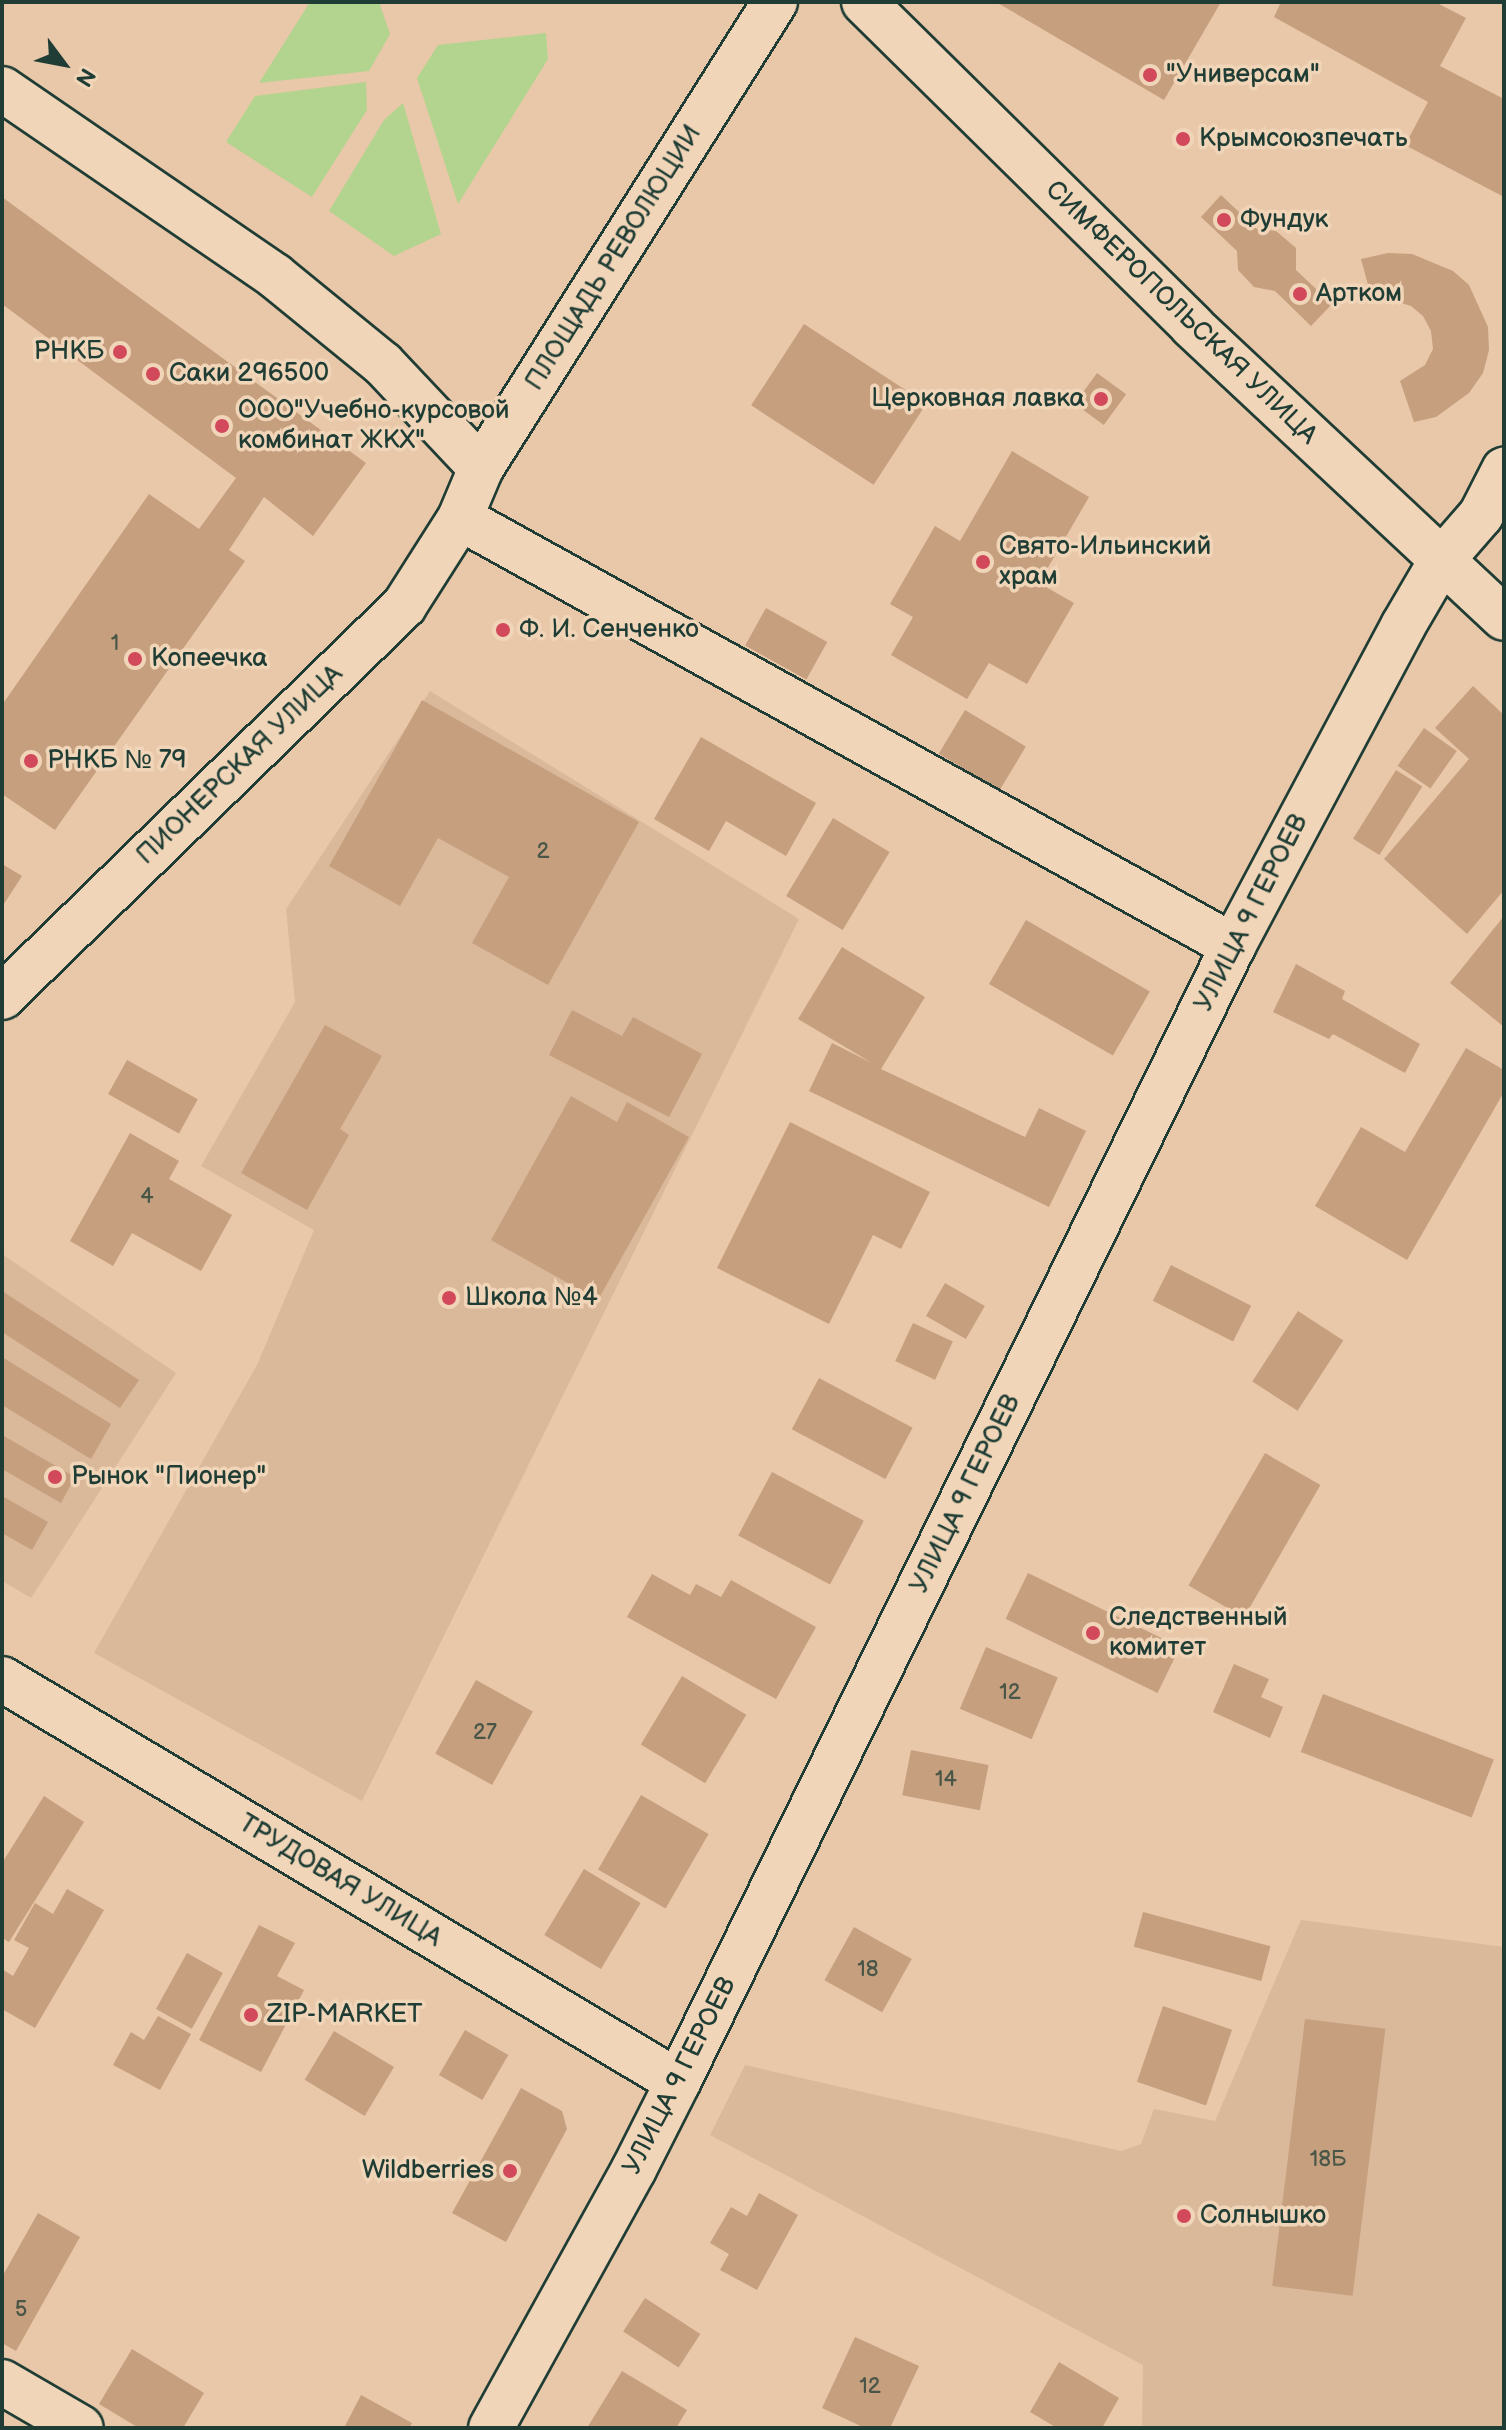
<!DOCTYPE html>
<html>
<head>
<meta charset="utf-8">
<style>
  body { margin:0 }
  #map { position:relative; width:1506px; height:2430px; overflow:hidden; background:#e9c7a9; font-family:"Balsamiq Sans",sans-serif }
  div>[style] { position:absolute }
  .built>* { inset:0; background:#dab89a }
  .green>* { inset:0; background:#b3d48e }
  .building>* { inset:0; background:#c69f7f; transform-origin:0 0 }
  .roads { filter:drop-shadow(2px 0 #1f3d34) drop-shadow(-2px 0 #1f3d34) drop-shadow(0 2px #1f3d34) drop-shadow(0 -2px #1f3d34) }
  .minor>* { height:44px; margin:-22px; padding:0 22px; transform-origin:22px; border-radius:22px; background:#f1d5b8 }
  .dots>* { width:22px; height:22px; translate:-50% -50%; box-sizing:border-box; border:4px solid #f1d5b8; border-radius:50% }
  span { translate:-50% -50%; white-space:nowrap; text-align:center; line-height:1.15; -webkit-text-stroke:7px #f1d5b8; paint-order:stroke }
  .number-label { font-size:22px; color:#495647 }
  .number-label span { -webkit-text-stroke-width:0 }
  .poi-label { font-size:26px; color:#1f3d34 }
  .left { translate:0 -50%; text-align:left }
  .right { translate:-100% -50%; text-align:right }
  .street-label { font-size:26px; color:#1f3d34 }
  .frame { position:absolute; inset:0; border:4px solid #1f3d34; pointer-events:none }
  .north { position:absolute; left:24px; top:24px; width:80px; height:80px; -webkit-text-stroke:6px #f1d5b8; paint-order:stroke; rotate:122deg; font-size:22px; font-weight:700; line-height:32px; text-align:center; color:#1f3d34 }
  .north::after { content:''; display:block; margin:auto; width:28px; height:36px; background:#1f3d34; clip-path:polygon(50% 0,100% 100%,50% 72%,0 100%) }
</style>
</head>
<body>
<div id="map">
  <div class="built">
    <div style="clip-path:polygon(430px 691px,799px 919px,362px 1801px,94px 1653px,257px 1365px,314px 1230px,201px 1166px,295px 1002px,286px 909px)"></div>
    <div style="clip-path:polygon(2px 1254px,176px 1373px,31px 1598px,2px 1581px)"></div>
    <div style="clip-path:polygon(1301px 1920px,1504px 1947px,1504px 2428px,1142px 2428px,1143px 2365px,710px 2135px,745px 2065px,1121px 2151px,1141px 2144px,1154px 2109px,1215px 2121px)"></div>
  </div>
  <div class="green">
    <div style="clip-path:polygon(310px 2px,379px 2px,390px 34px,369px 71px,259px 83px)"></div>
    <div style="clip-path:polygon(546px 33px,548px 59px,458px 204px,417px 78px,438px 45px)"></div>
    <div style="clip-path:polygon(366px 82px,367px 110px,312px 197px,226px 142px,255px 96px)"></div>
    <div style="clip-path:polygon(403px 103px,441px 234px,394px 256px,329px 211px,384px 120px)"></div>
  </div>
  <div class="building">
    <div style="clip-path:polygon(996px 2px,1221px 2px,1164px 100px)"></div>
    <div style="clip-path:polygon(1281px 2px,1435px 2px,1466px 18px,1440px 66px,1504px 99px,1504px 197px,1405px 145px,1428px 102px,1274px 17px)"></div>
    <div style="clip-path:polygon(1221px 195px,1257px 229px,1276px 231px,1296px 248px,1296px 270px,1332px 304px,1311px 326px,1275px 291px,1254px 287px,1238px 270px,1237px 251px,1201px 217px)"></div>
    <div style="clip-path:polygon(2px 197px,366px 463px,313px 536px,264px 497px,229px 550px,245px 561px,55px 830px,2px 794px,2px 705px,149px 494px,199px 529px,236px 478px,2px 304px)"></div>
    <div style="clip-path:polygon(1388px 253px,1412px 254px,1453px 271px,1469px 285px,1488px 327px,1489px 350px,1483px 373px,1469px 393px,1436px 417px,1414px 422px,1400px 381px,1425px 365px,1433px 349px,1431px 331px,1423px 316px,1411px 306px,1395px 301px,1373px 303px,1361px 259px)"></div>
    <div style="left:804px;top:324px;width:146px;height:97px;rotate:33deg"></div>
    <div style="left:1097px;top:373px;width:36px;height:38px;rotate:36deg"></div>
    <div style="clip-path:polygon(1012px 451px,1089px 497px,1039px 583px,1074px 603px,1027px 684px,989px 663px,967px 699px,891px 655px,913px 617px,890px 604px,935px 526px,960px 541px)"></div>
    <div style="left:766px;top:608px;width:70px;height:43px;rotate:29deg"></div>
    <div style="clip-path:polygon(1473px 686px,1504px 715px,1504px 890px,1467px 934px,1384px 859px,1469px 759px,1435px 728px)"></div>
    <div style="clip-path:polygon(422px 700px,639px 822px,548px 985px,472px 943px,509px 877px,438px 838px,400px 906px,329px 866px)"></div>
    <div style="left:965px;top:710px;width:71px;height:51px;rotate:31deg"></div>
    <div style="left:1424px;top:728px;width:40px;height:46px;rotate:35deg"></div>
    <div style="clip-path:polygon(701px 737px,816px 803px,786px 856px,726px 821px,709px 851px,654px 819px)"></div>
    <div style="left:1396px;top:770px;width:31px;height:81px;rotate:32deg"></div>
    <div style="left:833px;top:818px;width:66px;height:91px;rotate:31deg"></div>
    <div style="clip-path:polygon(2px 864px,22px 876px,2px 907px)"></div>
    <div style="clip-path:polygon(1504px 916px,1504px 1027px,1450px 983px)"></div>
    <div style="left:1026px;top:920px;width:143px;height:74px;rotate:30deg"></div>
    <div style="clip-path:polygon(842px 947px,925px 997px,881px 1069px,1025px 1137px,1039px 1108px,1086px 1131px,1049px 1207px,809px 1091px,832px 1043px,872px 1063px,798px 1019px)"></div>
    <div style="clip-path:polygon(1296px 964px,1345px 991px,1342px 999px,1420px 1044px,1405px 1073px,1333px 1034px,1329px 1039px,1273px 1012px)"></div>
    <div style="clip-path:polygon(572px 1010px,622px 1036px,633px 1017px,702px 1054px,669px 1117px,549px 1055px)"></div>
    <div style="clip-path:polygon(325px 1025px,382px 1056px,340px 1129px,349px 1135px,307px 1210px,241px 1173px)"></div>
    <div style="clip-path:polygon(1466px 1048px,1504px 1070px,1504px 1092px,1407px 1260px,1315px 1206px,1361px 1127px,1405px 1152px)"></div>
    <div style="left:127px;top:1060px;width:81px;height:39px;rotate:29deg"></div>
    <div style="clip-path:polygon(571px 1096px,617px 1122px,627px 1102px,689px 1137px,598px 1300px,491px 1240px)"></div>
    <div style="clip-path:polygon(790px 1122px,930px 1192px,901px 1249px,873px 1235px,829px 1324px,717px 1268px)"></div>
    <div style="clip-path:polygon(130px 1133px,179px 1161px,169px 1179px,232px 1215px,201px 1271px,132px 1233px,113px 1266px,70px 1241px)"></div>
    <div style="left:1171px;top:1265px;width:90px;height:40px;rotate:27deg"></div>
    <div style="left:945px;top:1283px;width:46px;height:38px;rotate:30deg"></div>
    <div style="clip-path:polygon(2px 1291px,139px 1380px,120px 1408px,2px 1332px)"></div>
    <div style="left:1298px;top:1311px;width:54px;height:84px;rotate:33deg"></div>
    <div style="left:913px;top:1323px;width:44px;height:42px;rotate:25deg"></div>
    <div style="clip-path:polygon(2px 1357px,111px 1424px,91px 1459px,2px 1405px)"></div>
    <div style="left:819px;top:1378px;width:106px;height:58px;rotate:28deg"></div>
    <div style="clip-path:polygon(2px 1435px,75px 1477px,61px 1503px,2px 1469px)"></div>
    <div style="left:1265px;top:1453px;width:64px;height:153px;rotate:30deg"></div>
    <div style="left:772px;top:1472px;width:104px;height:72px;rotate:28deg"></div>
    <div style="clip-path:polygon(2px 1496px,48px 1522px,32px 1550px,2px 1533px)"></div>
    <div style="left:1028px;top:1573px;width:169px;height:51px;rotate:26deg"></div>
    <div style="clip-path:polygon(652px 1574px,690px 1595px,696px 1584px,721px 1597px,731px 1580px,816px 1627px,776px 1699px,627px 1617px)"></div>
    <div style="left:986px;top:1647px;width:78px;height:67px;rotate:23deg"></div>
    <div style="clip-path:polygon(1234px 1664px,1269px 1679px,1261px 1697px,1283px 1707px,1270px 1738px,1213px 1712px)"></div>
    <div style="left:682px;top:1676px;width:75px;height:80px;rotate:31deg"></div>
    <div style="left:476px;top:1680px;width:65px;height:84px;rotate:29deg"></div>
    <div style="left:1323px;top:1694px;width:183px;height:62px;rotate:21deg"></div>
    <div style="left:911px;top:1750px;width:79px;height:46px;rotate:11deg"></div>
    <div style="left:641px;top:1795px;width:78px;height:86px;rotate:30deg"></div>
    <div style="clip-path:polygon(44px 1796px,84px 1822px,9px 1942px,2px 1938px,2px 1863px)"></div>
    <div style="left:584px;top:1869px;width:66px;height:77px;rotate:31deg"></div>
    <div style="clip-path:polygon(67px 1889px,104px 1910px,35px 2028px,2px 2009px,2px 1969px,13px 1976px,29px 1948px,14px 1940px,35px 1903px,53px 1914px)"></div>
    <div style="left:1143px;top:1912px;width:132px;height:36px;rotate:15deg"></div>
    <div style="clip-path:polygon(259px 1925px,295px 1943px,277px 1976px,304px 1990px,261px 2072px,199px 2040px)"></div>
    <div style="left:854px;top:1927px;width:66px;height:61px;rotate:29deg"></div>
    <div style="left:187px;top:1953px;width:41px;height:64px;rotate:29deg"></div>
    <div style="left:1163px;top:2006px;width:73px;height:80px;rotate:19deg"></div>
    <div style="clip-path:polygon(158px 2016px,191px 2034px,160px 2090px,113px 2065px,131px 2032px,144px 2040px)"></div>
    <div style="left:1305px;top:2019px;width:81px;height:269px;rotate:7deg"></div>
    <div style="left:465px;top:2030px;width:50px;height:52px;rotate:30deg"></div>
    <div style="left:334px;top:2031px;width:70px;height:57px;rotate:31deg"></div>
    <div style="clip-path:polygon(521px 2088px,562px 2111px,567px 2129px,506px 2242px,452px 2213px)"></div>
    <div style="clip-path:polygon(759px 2193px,798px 2215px,757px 2290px,720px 2270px,729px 2254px,710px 2243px,731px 2207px,747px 2216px)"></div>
    <div style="clip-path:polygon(38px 2213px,80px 2237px,16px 2351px,2px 2343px,2px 2277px)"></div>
    <div style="left:645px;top:2298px;width:66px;height:40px;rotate:33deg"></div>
    <div style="clip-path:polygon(855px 2337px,919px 2366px,890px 2428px,865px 2428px,822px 2408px)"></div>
    <div style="clip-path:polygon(132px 2349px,204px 2393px,183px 2428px,139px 2428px,99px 2404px)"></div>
    <div style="clip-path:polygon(1059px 2362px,1119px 2398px,1102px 2428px,1057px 2428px,1030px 2412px)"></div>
    <div style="clip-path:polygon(622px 2371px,687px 2410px,676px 2428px,587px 2428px)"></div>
    <div style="clip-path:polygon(361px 2395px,412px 2423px,409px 2428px,344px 2428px)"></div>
  </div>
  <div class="roads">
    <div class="minor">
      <div style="left:864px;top:2px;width:461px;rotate:44.6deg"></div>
      <div style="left:1192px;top:326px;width:427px;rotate:43.1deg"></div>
      <div style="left:2px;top:89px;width:331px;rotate:34.4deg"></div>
      <div style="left:275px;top:276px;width:139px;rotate:39.2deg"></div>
      <div style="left:383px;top:364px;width:143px;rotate:46.7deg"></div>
      <div style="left:460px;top:518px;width:884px;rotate:28.97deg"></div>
      <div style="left:2px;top:997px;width:561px;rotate:-44.21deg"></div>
      <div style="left:404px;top:606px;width:104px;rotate:-57.5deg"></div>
      <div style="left:460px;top:518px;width:54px;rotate:-67.2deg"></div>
      <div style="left:481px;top:468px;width:551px;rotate:-57.75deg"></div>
      <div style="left:2px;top:1679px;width:787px;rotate:30.8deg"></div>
      <div style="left:2px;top:2382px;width:91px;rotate:30.2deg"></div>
      <div style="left:491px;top:2428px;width:296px;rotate:-61.1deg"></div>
      <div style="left:634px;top:2169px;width:97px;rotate:-63.2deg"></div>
      <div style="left:678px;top:2082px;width:1264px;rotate:-63.96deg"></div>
      <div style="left:1233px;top:946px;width:362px;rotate:-62deg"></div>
      <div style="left:1403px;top:626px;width:75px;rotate:-59.7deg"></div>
      <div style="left:1441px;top:561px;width:61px;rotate:-49deg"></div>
      <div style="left:1481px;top:515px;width:51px;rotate:-62.9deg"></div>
    </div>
  </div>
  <div class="dots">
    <div style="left:1150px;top:75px;background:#d1495b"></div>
    <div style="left:1183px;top:139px;background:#d1495b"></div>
    <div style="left:1224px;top:220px;background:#d1495b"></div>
    <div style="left:1300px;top:294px;background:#d1495b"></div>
    <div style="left:120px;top:352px;background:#d1495b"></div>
    <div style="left:153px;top:374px;background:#d1495b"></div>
    <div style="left:1101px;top:399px;background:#d1495b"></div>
    <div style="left:222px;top:426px;background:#d1495b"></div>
    <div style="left:983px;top:562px;background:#d1495b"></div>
    <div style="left:503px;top:630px;background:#d1495b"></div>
    <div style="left:135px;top:659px;background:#d1495b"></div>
    <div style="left:31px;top:761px;background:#d1495b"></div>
    <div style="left:449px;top:1298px;background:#d1495b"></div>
    <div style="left:55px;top:1477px;background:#d1495b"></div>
    <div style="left:1093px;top:1633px;background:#d1495b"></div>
    <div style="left:251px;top:2015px;background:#d1495b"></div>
    <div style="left:510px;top:2171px;background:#d1495b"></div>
    <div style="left:1184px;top:2216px;background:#d1495b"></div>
  </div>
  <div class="number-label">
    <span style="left:115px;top:644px">1</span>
    <span style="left:543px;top:852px">2</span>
    <span style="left:147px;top:1197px">4</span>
    <span style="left:1010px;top:1693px">12</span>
    <span style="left:485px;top:1733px">27</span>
    <span style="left:946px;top:1780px">14</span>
    <span style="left:868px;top:1970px">18</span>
    <span style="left:1328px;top:2160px">18Б</span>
    <span style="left:21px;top:2310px">5</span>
    <span style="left:870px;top:2387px">12</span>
  </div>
  <div class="poi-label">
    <span class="left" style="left:1166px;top:75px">"Универсам"</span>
    <span class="left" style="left:1199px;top:139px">Крымсоюзпечать</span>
    <span class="left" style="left:1240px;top:220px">Фундук</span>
    <span class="left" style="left:1316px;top:294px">Артком</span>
    <span class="right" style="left:104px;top:352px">РНКБ</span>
    <span class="left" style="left:169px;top:374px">Саки 296500</span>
    <span class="right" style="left:1085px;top:399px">Церковная лавка</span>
    <span class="left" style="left:238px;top:426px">ООО"Учебно-курсовой<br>комбинат ЖКХ"</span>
    <span class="left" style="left:999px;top:562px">Свято-Ильинский<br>храм</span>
    <span class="left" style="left:519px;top:630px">Ф. И. Сенченко</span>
    <span class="left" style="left:151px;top:659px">Копеечка</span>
    <span class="left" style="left:47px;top:761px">РНКБ № 79</span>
    <span class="left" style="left:465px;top:1298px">Школа №4</span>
    <span class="left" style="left:71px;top:1477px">Рынок "Пионер"</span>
    <span class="left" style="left:1109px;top:1633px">Следственный<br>комитет</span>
    <span class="left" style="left:267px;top:2015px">ZIP-MARKET</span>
    <span class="right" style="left:494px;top:2171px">Wildberries</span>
    <span class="left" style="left:1200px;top:2216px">Солнышко</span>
  </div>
  <div class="street-label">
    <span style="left:614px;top:258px;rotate:-58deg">ПЛОЩАДЬ РЕВОЛЮЦИИ</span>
    <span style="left:1181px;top:313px;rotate:44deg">СИМФЕРОПОЛЬСКАЯ УЛИЦА</span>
    <span style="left:240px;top:765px;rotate:-44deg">ПИОНЕРСКАЯ УЛИЦА</span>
    <span style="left:1252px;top:913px;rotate:-63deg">УЛИЦА 9 ГЕРОЕВ</span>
    <span style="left:966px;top:1494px;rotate:-64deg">УЛИЦА 9 ГЕРОЕВ</span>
    <span style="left:340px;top:1881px;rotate:31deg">ТРУДОВАЯ УЛИЦА</span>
    <span style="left:680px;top:2076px;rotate:-63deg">УЛИЦА 9 ГЕРОЕВ</span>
  </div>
  <div class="frame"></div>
  <div class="north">N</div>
</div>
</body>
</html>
